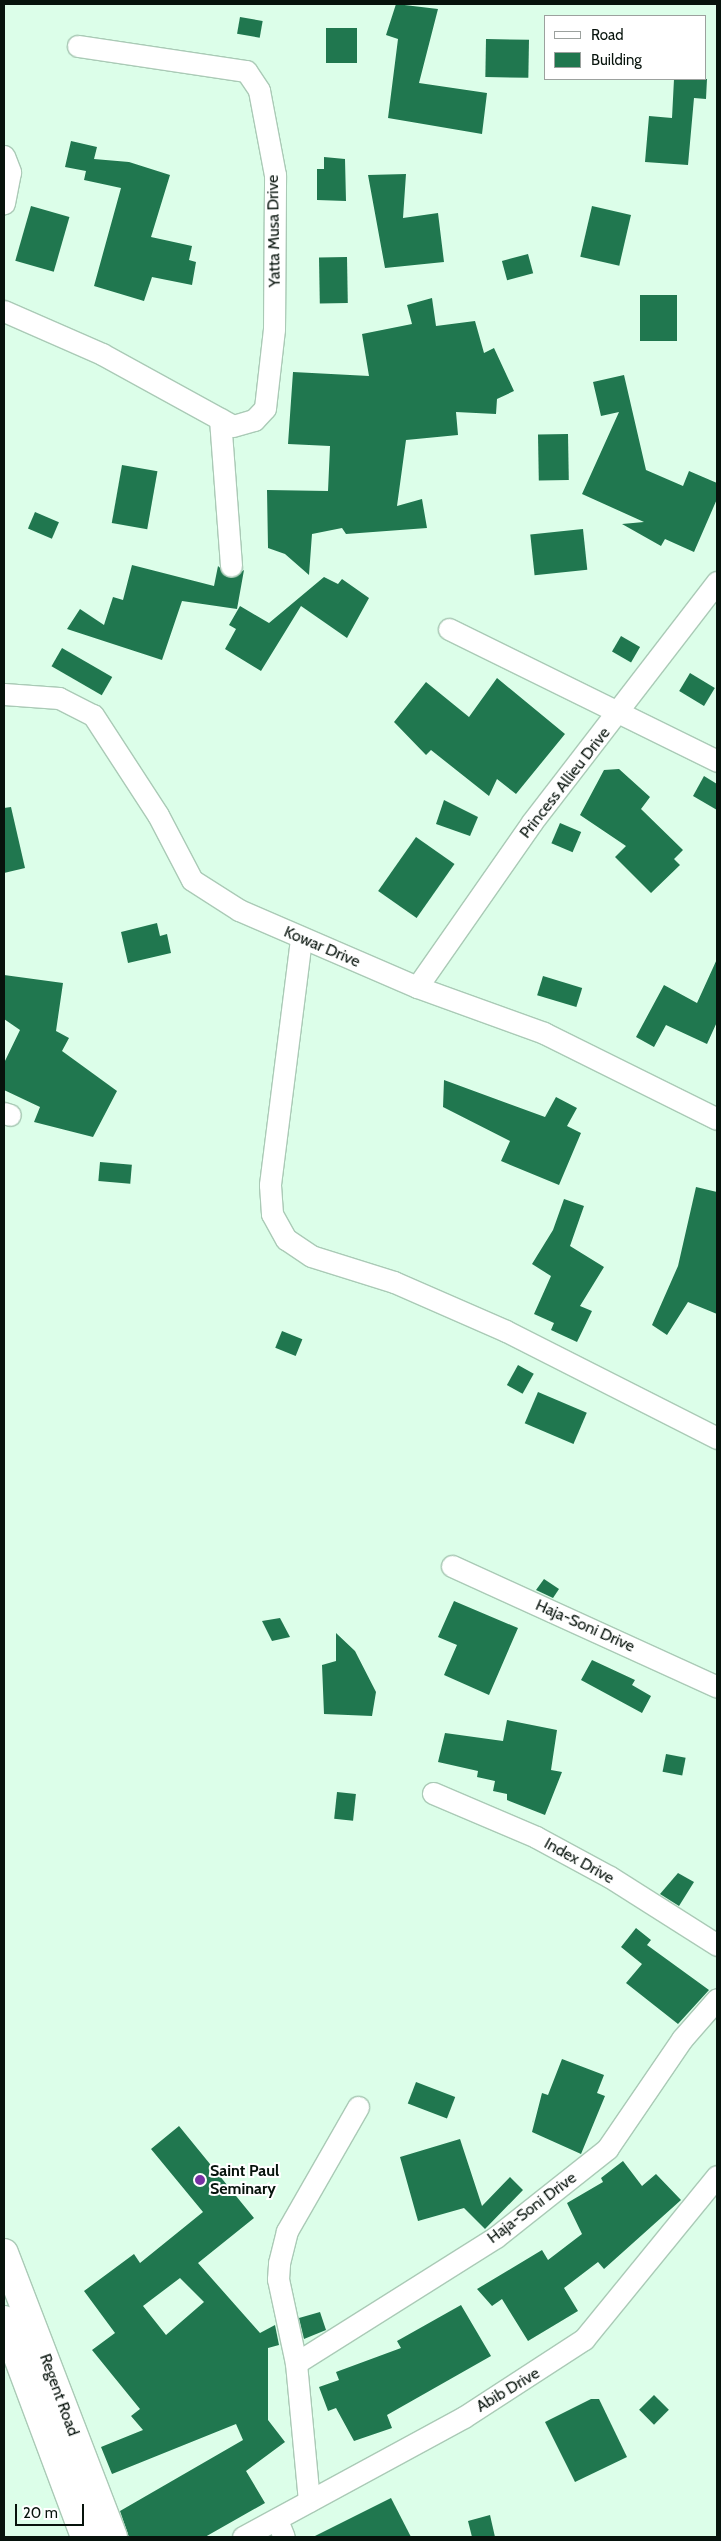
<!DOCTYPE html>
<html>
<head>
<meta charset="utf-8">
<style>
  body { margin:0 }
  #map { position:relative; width:721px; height:2541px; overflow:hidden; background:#dcfee9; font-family:Cabin,sans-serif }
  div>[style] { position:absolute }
  .building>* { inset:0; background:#20774f; transform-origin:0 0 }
  .roads { filter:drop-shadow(1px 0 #aacab6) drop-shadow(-1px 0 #aacab6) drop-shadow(0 1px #aacab6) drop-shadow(0 -1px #aacab6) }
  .minor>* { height:21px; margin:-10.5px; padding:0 10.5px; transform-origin:10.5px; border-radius:10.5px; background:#fff }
  .primary>* { height:28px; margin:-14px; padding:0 14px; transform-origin:14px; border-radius:14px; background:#fff }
  .dots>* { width:14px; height:14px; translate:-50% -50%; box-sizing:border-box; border:2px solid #fff; border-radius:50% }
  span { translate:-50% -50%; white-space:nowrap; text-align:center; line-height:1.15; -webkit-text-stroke:4px #fff; paint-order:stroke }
  .street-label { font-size:16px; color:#07130c }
  .poi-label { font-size:16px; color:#07130c; font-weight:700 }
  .left { translate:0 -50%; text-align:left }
  .frame { position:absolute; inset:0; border:5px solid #07130c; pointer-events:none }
  .legend { position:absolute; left:544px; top:15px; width:162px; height:65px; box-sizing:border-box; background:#fff; border:1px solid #9ca19e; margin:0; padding:6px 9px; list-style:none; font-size:15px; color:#07130c }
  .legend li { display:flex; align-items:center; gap:10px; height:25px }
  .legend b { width:25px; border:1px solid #9ca19e }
  .scale { position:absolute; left:15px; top:2504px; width:69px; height:22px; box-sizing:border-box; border:2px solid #07130c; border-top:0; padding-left:6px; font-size:15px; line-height:18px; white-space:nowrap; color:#07130c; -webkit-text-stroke:4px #fff; paint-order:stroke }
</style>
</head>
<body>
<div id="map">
  <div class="building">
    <div style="clip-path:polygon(396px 4px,438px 9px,419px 83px,487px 93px,482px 134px,388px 118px,398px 39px,386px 35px)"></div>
    <div style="left:240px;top:17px;width:23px;height:17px;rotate:10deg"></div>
    <div style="left:326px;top:28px;width:31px;height:35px"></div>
    <div style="left:486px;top:39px;width:43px;height:38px;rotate:1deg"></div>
    <div style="clip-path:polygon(674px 79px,707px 79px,706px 99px,694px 98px,688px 165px,645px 162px,649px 116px,672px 118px)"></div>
    <div style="clip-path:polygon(71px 141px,97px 147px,94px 159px,129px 162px,170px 175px,151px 237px,192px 246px,189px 260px,196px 262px,192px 285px,152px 277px,144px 301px,94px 286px,121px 188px,84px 180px,86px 171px,65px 167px)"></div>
    <div style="clip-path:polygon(324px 157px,345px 159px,346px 201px,317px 200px,317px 169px,324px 169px)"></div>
    <div style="clip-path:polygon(406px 174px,403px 218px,438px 213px,444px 262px,385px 268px,368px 175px)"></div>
    <div style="left:31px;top:206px;width:40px;height:57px;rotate:16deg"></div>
    <div style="left:592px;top:206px;width:40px;height:52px;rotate:13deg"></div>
    <div style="left:528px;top:254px;width:20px;height:27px;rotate:75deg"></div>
    <div style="left:347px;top:257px;width:46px;height:28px;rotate:89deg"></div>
    <div style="left:640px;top:295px;width:37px;height:46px"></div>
    <div style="clip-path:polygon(432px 298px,436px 326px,475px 321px,484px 353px,494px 348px,514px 391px,497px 399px,496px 414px,456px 412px,458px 435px,406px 440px,397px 506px,422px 499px,427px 528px,346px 534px,342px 528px,312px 534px,309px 575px,285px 554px,268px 548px,267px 490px,328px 491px,330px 446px,288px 444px,293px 372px,369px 376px,362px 334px,412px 324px,407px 305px)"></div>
    <div style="clip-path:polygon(624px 375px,646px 470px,683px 486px,689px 471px,717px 483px,717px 499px,694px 552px,665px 539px,661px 546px,622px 524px,644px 522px,582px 494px,619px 412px,601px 416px,593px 382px)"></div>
    <div style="left:568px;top:434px;width:46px;height:30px;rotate:89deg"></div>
    <div style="left:122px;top:465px;width:36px;height:59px;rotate:10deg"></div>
    <div style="left:35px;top:512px;width:26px;height:18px;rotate:23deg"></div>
    <div style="left:583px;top:529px;width:41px;height:53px;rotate:84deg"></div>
    <div style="clip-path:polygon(132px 565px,214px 586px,218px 566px,231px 578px,244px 570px,237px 609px,182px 601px,162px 660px,67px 629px,80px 609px,104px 625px,113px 597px,123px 600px)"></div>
    <div style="clip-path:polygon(324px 577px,338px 584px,342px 579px,369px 598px,347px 638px,301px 606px,261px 671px,225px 649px,236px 629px,229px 625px,240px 606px,269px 623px)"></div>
    <div style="left:621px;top:636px;width:22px;height:18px;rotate:30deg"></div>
    <div style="left:62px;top:648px;width:58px;height:21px;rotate:30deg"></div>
    <div style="left:690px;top:673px;width:29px;height:21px;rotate:31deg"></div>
    <div style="clip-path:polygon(497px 678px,565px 734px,516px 794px,497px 779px,489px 796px,431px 750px,426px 755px,394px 722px,426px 682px,469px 717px)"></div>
    <div style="clip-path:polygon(619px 769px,650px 797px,641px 809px,683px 850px,674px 859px,680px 865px,651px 893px,615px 857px,626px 846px,580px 815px,604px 770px)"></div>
    <div style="clip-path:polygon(704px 776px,717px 784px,717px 810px,693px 796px)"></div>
    <div style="clip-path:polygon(444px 800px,478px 817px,470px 836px,436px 824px)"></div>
    <div style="clip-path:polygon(11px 807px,25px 868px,4px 873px,4px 808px)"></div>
    <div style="left:560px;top:823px;width:23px;height:22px;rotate:23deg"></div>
    <div style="left:416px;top:837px;width:47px;height:66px;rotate:35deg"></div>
    <div style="clip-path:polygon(157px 923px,160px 936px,167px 934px,171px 953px,128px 963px,121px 932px)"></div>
    <div style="clip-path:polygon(717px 959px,717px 1022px,707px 1044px,666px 1025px,654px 1047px,636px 1037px,664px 985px,697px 1003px)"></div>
    <div style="clip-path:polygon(4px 975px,63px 983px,56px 1031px,69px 1038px,62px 1051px,117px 1091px,93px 1137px,34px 1122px,40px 1107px,4px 1090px,4px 1063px,20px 1030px,4px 1019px)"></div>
    <div style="left:543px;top:976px;width:41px;height:20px;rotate:17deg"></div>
    <div style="clip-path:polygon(444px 1080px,545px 1117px,556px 1097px,577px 1108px,567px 1126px,581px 1133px,559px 1185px,501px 1161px,510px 1141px,443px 1107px)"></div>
    <div style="left:100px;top:1162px;width:32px;height:19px;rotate:5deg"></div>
    <div style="clip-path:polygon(696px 1187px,717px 1192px,717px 1314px,688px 1302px,667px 1335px,652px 1325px,678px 1266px)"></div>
    <div style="clip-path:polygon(564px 1199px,584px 1206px,570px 1246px,604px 1267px,580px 1306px,592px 1311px,577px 1342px,551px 1330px,554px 1323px,534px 1314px,551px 1276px,532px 1264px,553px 1230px)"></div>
    <div style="left:282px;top:1331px;width:22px;height:18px;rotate:22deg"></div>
    <div style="left:518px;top:1365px;width:18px;height:23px;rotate:29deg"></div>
    <div style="left:538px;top:1392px;width:53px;height:34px;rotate:23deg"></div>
    <div style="clip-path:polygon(544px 1579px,559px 1589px,553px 1598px,536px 1590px)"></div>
    <div style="clip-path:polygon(454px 1601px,518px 1628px,489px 1695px,444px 1675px,457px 1645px,438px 1637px)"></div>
    <div style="clip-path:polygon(280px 1618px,290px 1637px,272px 1641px,262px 1621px)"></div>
    <div style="clip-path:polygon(336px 1633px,355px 1651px,376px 1692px,372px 1716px,324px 1714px,322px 1665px,336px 1661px)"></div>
    <div style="clip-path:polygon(592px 1660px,635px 1680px,632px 1685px,651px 1696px,642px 1713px,581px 1680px)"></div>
    <div style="clip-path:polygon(507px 1720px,557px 1730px,551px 1770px,562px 1772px,545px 1815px,507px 1800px,507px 1794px,493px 1791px,495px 1781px,477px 1777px,478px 1771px,438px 1762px,445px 1733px,503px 1741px)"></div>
    <div style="left:666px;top:1754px;width:20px;height:18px;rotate:11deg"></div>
    <div style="left:337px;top:1792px;width:19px;height:27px;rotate:6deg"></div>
    <div style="clip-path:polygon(678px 1873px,694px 1882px,679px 1906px,660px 1894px)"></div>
    <div style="clip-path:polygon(636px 1928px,651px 1940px,647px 1945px,709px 1990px,678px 2024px,626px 1983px,642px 1964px,621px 1947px)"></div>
    <div style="clip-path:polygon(562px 2059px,604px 2075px,597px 2093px,605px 2096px,581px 2154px,532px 2132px,542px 2093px,548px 2095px)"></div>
    <div style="left:416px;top:2082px;width:42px;height:23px;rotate:21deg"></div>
    <div style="clip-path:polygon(evenodd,179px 2126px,254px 2218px,198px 2263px,260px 2333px,275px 2325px,279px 2345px,268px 2348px,268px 2420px,285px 2442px,246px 2471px,265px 2503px,205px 2537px,129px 2537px,120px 2511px,243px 2440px,236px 2424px,112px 2474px,101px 2447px,143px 2430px,131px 2416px,140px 2409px,92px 2350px,115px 2333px,84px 2291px,134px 2254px,140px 2263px,203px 2212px,151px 2149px,179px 2126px,180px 2278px,204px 2302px,166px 2335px,143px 2306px,180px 2278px)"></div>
    <div style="clip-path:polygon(460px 2139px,482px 2206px,510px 2177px,523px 2190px,485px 2229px,464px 2208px,418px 2221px,400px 2157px)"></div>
    <div style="clip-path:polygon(623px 2161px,642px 2186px,656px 2174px,681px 2200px,604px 2269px,598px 2262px,564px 2288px,578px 2311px,528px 2341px,502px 2299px,492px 2306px,477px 2289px,542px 2250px,548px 2260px,582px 2234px,567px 2203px,603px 2182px,601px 2178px)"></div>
    <div style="clip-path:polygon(461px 2305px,491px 2356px,387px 2415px,392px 2428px,354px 2441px,336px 2408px,328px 2411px,319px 2387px,339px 2380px,336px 2372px,401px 2348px,397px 2341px)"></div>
    <div style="clip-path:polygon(320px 2312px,326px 2330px,304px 2339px,299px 2318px)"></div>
    <div style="left:654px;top:2395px;width:21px;height:21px;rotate:45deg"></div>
    <div style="clip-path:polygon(591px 2399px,599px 2399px,627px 2457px,575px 2482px,545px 2422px)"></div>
    <div style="clip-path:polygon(391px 2498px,411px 2537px,313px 2537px)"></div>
    <div style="clip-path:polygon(490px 2515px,495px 2537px,472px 2537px,468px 2521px)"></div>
  </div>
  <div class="roads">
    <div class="minor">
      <div style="left:4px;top:156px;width:17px;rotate:69deg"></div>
      <div style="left:10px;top:172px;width:32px;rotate:101deg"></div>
      <div style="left:4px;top:311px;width:107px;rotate:23.7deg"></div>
      <div style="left:102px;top:354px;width:149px;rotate:28.8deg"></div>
      <div style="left:233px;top:426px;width:22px;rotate:-16deg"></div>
      <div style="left:254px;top:420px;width:16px;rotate:-47deg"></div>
      <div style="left:265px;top:408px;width:80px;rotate:-83.5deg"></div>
      <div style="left:274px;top:329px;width:154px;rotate:-89.6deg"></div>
      <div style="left:275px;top:175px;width:86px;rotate:-100.7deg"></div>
      <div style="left:259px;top:90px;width:23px;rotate:-124deg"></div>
      <div style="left:246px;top:71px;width:170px;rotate:-171.5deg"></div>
      <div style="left:220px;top:419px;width:147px;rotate:85.7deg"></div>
      <div style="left:449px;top:629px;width:299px;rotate:26.2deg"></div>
      <div style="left:4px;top:694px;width:55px;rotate:4.2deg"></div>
      <div style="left:59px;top:698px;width:38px;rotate:27deg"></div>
      <div style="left:93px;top:715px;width:119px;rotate:57deg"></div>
      <div style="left:158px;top:815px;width:73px;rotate:62.4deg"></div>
      <div style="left:192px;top:880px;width:56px;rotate:32.6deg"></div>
      <div style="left:239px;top:910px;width:194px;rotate:23.4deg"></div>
      <div style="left:417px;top:987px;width:135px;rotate:19.9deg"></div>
      <div style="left:544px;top:1033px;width:193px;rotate:26.4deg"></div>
      <div style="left:301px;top:939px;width:248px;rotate:97.2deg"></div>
      <div style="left:270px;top:1185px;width:29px;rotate:86deg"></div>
      <div style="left:272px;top:1214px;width:29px;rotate:61deg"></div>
      <div style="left:286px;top:1239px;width:30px;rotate:34deg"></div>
      <div style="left:311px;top:1256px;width:87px;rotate:17.4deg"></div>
      <div style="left:394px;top:1282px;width:122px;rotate:23.6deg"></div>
      <div style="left:506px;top:1331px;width:237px;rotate:26.9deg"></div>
      <div style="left:417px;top:987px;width:201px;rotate:-55.1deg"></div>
      <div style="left:532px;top:822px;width:303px;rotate:-52.4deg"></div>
      <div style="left:4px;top:1113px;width:6px;rotate:18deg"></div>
      <div style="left:452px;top:1566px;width:291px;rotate:24.5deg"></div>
      <div style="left:433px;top:1793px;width:112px;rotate:23.1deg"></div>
      <div style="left:536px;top:1837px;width:84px;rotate:28.4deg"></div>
      <div style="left:610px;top:1877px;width:127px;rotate:32.4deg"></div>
      <div style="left:296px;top:2363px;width:236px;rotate:-32.2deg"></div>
      <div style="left:496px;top:2237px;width:142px;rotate:-38.4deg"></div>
      <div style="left:607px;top:2149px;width:133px;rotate:-55.7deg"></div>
      <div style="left:682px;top:2039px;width:53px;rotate:-48.8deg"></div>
      <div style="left:309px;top:2501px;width:139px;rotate:-95.4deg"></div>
      <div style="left:296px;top:2363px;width:86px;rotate:-102.1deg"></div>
      <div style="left:278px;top:2279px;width:16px;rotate:-86deg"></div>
      <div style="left:279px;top:2263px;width:33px;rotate:-76deg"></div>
      <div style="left:287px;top:2231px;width:143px;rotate:-60.2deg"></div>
      <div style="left:277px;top:2520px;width:18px;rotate:68deg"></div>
      <div style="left:243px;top:2537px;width:251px;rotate:-28.5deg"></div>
      <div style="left:464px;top:2417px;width:143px;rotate:-33deg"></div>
      <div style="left:584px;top:2339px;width:210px;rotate:-50.8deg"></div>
    </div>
    <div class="primary">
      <div style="left:4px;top:2253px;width:304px;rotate:69deg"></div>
      <div style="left:4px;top:2320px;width:232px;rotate:69.5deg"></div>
    </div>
  </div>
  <div class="dots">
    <div style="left:200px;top:2180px;background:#7731a4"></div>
  </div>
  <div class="street-label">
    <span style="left:274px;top:231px;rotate:-91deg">Yatta Musa Drive</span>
    <span style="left:565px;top:783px;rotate:-52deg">Princess Allieu Drive</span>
    <span style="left:322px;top:947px;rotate:23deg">Kowar Drive</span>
    <span style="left:585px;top:1626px;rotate:24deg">Haja-Soni Drive</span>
    <span style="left:579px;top:1861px;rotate:29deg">Index Drive</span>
    <span style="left:532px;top:2208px;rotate:-37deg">Haja-Soni Drive</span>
    <span style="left:508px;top:2390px;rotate:-31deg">Abib Drive</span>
    <span style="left:59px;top:2395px;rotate:70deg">Regent Road</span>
  </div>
  <div class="poi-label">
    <span class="left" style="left:210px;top:2180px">Saint Paul<br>Seminary</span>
  </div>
  <div class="frame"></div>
  <ul class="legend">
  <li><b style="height:6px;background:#fff"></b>Road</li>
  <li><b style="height:14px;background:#20774f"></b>Building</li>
  </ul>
  <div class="scale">20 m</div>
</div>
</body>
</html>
